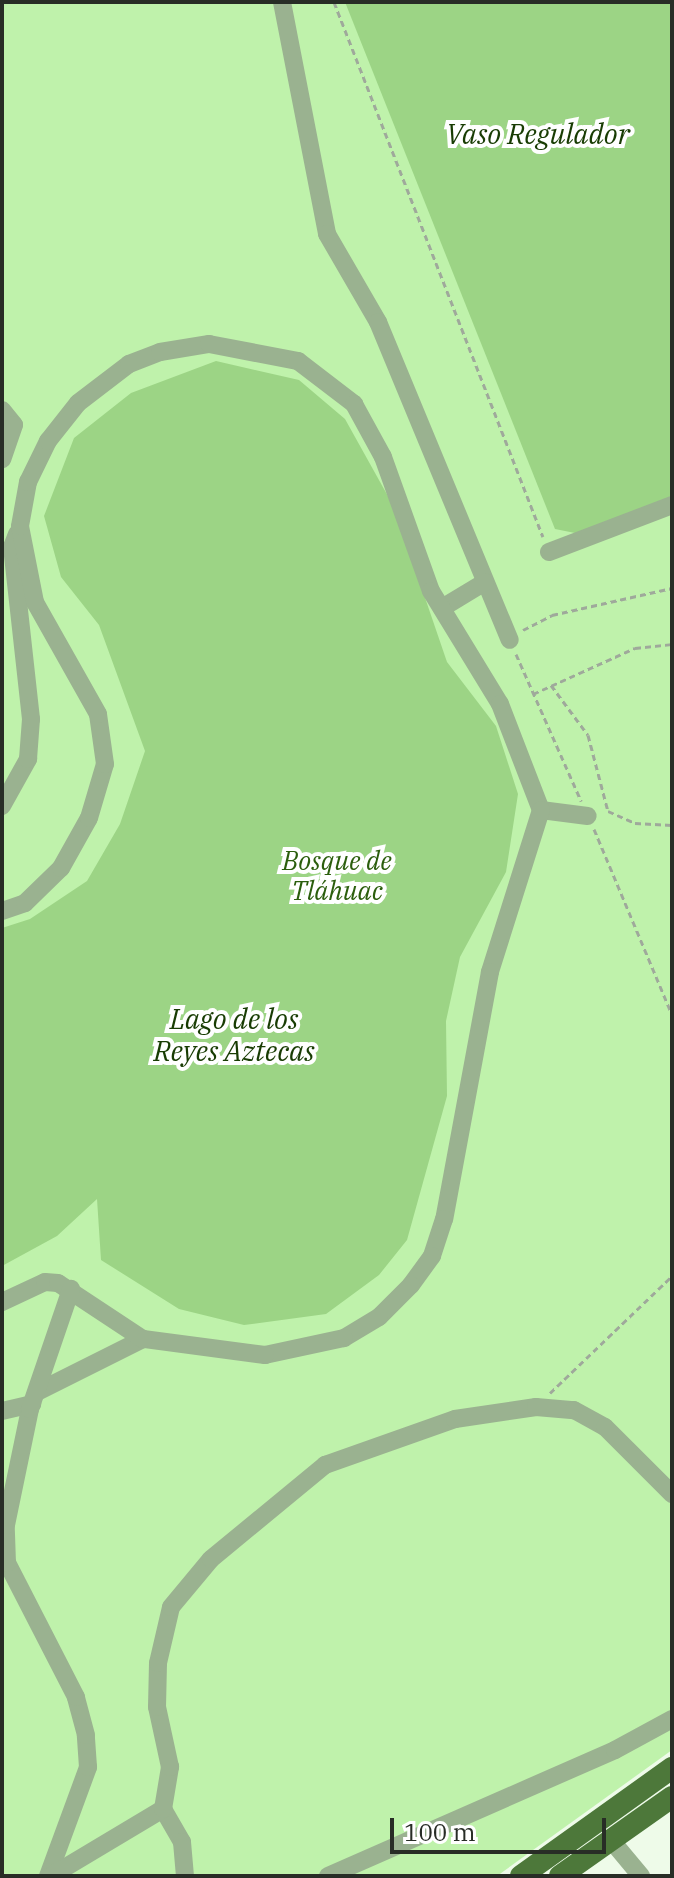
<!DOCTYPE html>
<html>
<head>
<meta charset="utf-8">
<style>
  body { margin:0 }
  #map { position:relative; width:674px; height:1878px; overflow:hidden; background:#eefbe9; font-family:"IBM Plex Serif",serif }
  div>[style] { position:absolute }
  .green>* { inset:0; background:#bff2ab }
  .water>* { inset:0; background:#9cd485 }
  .path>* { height:3px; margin-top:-1.5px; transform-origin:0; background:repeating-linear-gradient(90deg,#9fa99b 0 6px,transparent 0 10px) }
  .minor>* { height:18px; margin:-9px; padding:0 9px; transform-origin:9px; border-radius:9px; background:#9ab290 }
  .major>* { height:22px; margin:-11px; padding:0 11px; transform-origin:11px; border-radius:11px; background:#4d783a }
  span { translate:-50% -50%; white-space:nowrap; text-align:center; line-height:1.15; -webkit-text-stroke:8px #fff; paint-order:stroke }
  .park-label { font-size:26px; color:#2b5e0d; font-style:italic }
  .water-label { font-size:28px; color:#183c03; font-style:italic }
  .frame { position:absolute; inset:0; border:4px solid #282d26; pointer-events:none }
  .scale { position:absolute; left:390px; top:1818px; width:216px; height:36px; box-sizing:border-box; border:4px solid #282d26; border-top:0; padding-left:10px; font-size:24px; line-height:28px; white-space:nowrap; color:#282d26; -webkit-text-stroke:6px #fff; paint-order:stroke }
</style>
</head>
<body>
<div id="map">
  <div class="green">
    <div style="clip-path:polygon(2px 2px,672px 2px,672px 1750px,497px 1876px,2px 1876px)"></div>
  </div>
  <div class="water">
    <div style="clip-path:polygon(345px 2px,672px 2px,672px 497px,580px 534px,555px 529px)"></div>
    <div style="clip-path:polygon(216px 361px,299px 380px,345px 419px,394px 507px,447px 662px,496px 726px,518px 794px,506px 872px,460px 957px,446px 1021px,447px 1096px,407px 1240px,379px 1275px,326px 1314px,244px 1325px,179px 1309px,101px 1260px,97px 1199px,57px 1236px,2px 1266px,2px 928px,30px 919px,87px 881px,120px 824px,145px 751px,99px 625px,61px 577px,44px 516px,74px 438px,131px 393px)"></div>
  </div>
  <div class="path">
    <div style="left:334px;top:2px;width:574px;rotate:68.66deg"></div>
    <div style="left:523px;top:630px;width:33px;rotate:-27deg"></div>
    <div style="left:552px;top:615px;width:123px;rotate:-12.7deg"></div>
    <div style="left:516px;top:654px;width:161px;rotate:66.1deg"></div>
    <div style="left:551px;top:685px;width:62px;rotate:53.5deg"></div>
    <div style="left:588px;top:735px;width:79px;rotate:75.3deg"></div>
    <div style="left:608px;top:811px;width:30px;rotate:24deg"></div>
    <div style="left:635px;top:823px;width:37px;rotate:3deg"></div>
    <div style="left:533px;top:694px;width:112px;rotate:-24.3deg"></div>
    <div style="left:635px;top:648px;width:37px;rotate:-6deg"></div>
    <div style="left:594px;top:829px;width:202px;rotate:67.2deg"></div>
    <div style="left:550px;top:1393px;width:169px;rotate:-43.8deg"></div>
  </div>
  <div class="minor">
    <div style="left:282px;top:2px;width:236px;rotate:79deg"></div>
    <div style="left:327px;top:234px;width:102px;rotate:59.9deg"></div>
    <div style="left:378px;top:322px;width:344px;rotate:67.5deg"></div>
    <div style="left:2px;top:410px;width:19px;rotate:51deg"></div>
    <div style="left:14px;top:425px;width:36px;rotate:109deg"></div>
    <div style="left:549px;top:552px;width:132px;rotate:-20.9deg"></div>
    <div style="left:442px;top:608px;width:50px;rotate:-31.2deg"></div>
    <div style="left:2px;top:806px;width:54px;rotate:-61deg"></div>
    <div style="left:28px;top:759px;width:40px;rotate:-85.7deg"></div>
    <div style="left:31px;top:719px;width:173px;rotate:-96.3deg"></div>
    <div style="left:12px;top:547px;width:14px;rotate:-69deg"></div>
    <div style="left:541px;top:810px;width:47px;rotate:7.3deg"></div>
    <div style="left:2px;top:911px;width:24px;rotate:-19deg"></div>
    <div style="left:25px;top:903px;width:50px;rotate:-44.2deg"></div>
    <div style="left:61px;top:868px;width:57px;rotate:-60.8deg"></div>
    <div style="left:89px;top:818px;width:56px;rotate:-73.5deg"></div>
    <div style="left:105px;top:764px;width:50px;rotate:-98deg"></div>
    <div style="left:98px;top:714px;width:129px;rotate:-119.4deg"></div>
    <div style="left:35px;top:602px;width:77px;rotate:-101.2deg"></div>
    <div style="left:20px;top:526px;width:45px;rotate:-79.7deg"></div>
    <div style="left:28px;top:482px;width:46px;rotate:-64deg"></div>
    <div style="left:48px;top:441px;width:48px;rotate:-51.7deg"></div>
    <div style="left:78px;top:403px;width:64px;rotate:-37.4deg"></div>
    <div style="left:129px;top:364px;width:33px;rotate:-21deg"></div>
    <div style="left:160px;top:352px;width:50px;rotate:-9.3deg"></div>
    <div style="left:209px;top:344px;width:91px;rotate:10.8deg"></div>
    <div style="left:298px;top:361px;width:71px;rotate:37.5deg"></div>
    <div style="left:354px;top:404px;width:60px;rotate:61.3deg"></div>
    <div style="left:383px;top:457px;width:142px;rotate:70.3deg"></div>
    <div style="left:431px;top:591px;width:132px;rotate:58.6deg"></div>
    <div style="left:500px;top:704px;width:114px;rotate:68.9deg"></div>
    <div style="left:541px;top:810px;width:170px;rotate:107.5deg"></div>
    <div style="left:490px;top:972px;width:251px;rotate:100.5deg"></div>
    <div style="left:444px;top:1219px;width:39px;rotate:108deg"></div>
    <div style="left:432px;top:1256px;width:36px;rotate:126deg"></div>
    <div style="left:411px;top:1285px;width:45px;rotate:135deg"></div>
    <div style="left:379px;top:1317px;width:41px;rotate:149deg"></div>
    <div style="left:344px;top:1338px;width:81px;rotate:167.9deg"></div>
    <div style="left:265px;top:1355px;width:123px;rotate:-172.5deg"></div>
    <div style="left:143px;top:1339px;width:119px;rotate:153.4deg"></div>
    <div style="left:2px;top:1302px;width:47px;rotate:-24.9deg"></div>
    <div style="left:45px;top:1282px;width:13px;rotate:4deg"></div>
    <div style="left:58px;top:1283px;width:102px;rotate:33.4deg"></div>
    <div style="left:2px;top:1411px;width:31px;rotate:-13deg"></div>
    <div style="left:163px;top:1809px;width:38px;rotate:60deg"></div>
    <div style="left:182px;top:1842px;width:34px;rotate:85deg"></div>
    <div style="left:611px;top:1840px;width:47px;rotate:50.2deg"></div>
    <div style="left:48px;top:1876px;width:116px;rotate:-69.8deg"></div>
    <div style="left:88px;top:1767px;width:32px;rotate:-94deg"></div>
    <div style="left:86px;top:1735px;width:39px;rotate:-105deg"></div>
    <div style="left:76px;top:1697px;width:151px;rotate:-117.2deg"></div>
    <div style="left:7px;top:1563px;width:38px;rotate:-92deg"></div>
    <div style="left:6px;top:1525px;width:118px;rotate:-78.3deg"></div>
    <div style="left:30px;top:1409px;width:127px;rotate:-71.1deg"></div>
    <div style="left:51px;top:1876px;width:131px;rotate:-30.9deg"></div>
    <div style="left:163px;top:1809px;width:43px;rotate:-80.5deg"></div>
    <div style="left:170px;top:1767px;width:61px;rotate:-102.2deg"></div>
    <div style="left:157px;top:1707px;width:44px;rotate:-88.7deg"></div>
    <div style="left:158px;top:1663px;width:57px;rotate:-76.9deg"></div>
    <div style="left:171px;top:1607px;width:62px;rotate:-50.2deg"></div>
    <div style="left:211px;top:1559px;width:148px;rotate:-39.5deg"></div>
    <div style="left:325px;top:1465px;width:138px;rotate:-19.5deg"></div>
    <div style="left:455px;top:1419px;width:82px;rotate:-8.4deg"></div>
    <div style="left:536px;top:1407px;width:38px;rotate:5deg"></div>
    <div style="left:574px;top:1410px;width:35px;rotate:29deg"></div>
    <div style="left:605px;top:1427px;width:95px;rotate:45deg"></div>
    <div style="left:328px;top:1876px;width:313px;rotate:-23.7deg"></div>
    <div style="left:615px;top:1750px;width:65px;rotate:-28.5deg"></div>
  </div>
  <div class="major">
    <div style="left:521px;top:1876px;width:186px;rotate:-35.6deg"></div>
    <div style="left:560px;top:1876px;width:137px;rotate:-35.2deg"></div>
  </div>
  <div class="park-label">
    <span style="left:337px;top:876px">Bosque de<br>Tláhuac</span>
  </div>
  <div class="water-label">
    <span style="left:538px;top:134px">Vaso Regulador</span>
    <span style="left:234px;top:1035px">Lago de los<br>Reyes Aztecas</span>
  </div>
  <div class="frame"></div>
  <div class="scale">100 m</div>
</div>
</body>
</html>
